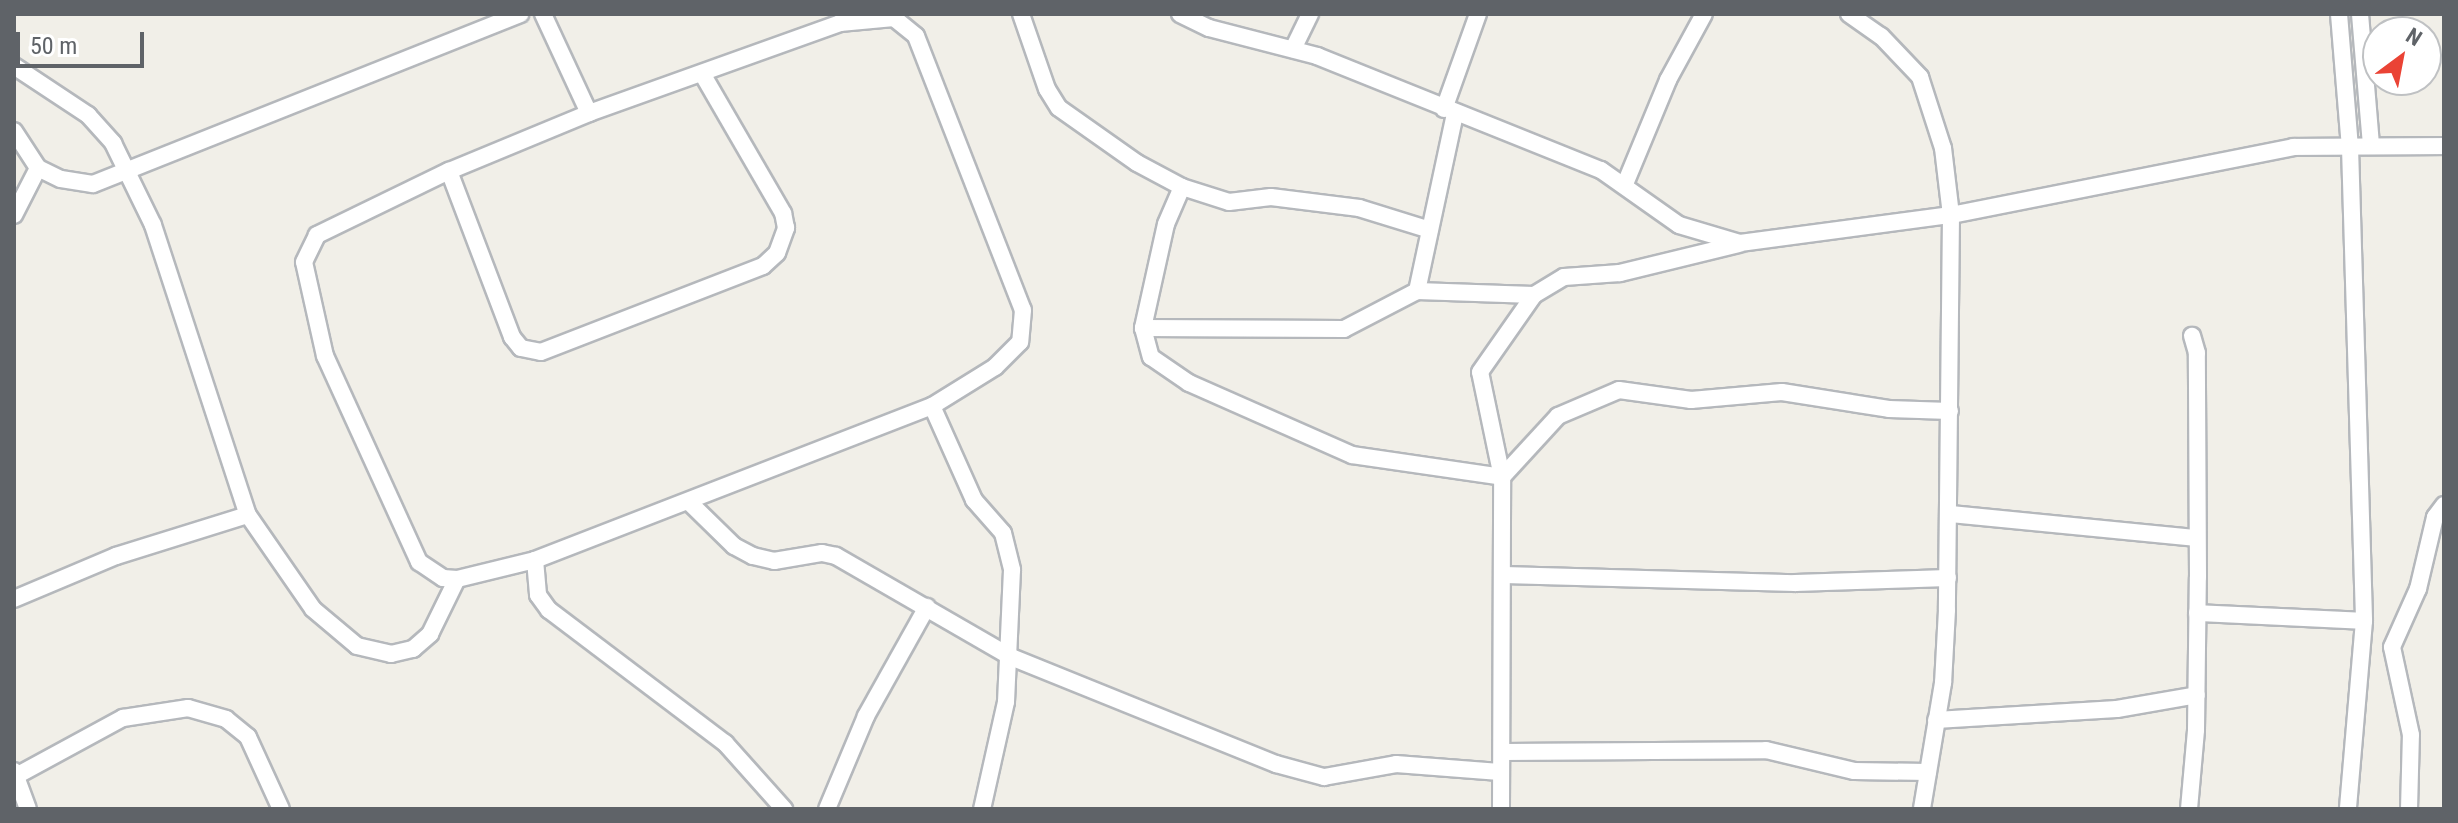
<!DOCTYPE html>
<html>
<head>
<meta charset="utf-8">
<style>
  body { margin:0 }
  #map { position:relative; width:2458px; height:823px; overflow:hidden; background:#f1efe8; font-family:"Roboto Condensed",sans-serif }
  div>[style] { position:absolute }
  .roads { filter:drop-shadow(2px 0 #b5b8bc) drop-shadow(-2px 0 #b5b8bc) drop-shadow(0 2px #b5b8bc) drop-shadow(0 -2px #b5b8bc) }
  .street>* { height:16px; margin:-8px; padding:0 8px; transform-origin:8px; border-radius:8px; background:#fff }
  span { translate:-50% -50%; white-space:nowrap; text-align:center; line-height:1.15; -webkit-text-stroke:6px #fff; paint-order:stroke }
  .frame { position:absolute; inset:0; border:16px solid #5f6368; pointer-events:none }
  .north { position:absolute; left:2362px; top:16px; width:80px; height:80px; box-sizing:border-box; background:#fff; border:2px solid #bfc1c3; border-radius:50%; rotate:32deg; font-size:22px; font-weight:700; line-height:32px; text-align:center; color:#5f6368 }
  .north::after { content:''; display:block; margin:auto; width:28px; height:36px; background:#ea4335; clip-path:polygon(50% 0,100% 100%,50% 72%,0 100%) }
  .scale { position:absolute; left:16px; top:32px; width:128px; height:36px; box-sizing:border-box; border:4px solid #5f6368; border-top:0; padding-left:10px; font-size:24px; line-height:28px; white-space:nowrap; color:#5f6368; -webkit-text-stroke:6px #fff; paint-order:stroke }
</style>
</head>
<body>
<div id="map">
  <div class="roads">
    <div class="street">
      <div style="left:543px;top:14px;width:109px;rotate:65.1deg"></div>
      <div style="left:1021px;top:14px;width:79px;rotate:70.9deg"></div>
      <div style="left:1047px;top:89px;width:22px;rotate:58deg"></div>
      <div style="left:1059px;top:108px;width:95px;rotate:35.2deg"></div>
      <div style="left:1137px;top:163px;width:51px;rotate:28.1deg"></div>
      <div style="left:1182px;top:187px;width:49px;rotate:17.7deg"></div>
      <div style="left:1229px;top:202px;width:42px;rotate:-6.8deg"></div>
      <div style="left:1271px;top:197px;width:89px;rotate:7.1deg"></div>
      <div style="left:1359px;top:208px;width:74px;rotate:17.2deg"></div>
      <div style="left:1180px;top:14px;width:32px;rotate:26deg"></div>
      <div style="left:1209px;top:28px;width:112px;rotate:14.5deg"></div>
      <div style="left:1317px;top:56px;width:306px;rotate:21.9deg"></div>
      <div style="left:1601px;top:170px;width:95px;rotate:35.2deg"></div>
      <div style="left:1679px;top:225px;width:64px;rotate:16.4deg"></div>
      <div style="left:1740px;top:243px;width:213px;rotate:-7.6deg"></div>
      <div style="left:1951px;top:215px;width:395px;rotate:90.6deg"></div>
      <div style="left:1947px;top:610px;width:73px;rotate:93.1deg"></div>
      <div style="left:1943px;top:683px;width:128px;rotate:99.5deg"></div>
      <div style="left:1849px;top:14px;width:39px;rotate:35deg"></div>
      <div style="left:1881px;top:36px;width:57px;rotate:46.4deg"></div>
      <div style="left:1920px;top:77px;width:75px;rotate:72.1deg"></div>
      <div style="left:1943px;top:148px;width:67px;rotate:83.2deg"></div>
      <div style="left:1951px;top:215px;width:349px;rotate:-11.2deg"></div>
      <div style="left:2293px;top:147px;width:151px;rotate:-0.4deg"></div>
      <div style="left:2339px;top:14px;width:133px;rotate:85.3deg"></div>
      <div style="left:2350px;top:147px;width:474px;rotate:88.3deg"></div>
      <div style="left:2364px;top:621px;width:189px;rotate:94.9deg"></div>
      <div style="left:2360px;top:14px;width:132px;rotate:85.2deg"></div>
      <div style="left:894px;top:18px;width:28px;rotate:39deg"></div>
      <div style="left:916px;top:36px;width:294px;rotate:68.7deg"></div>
      <div style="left:1023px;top:310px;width:32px;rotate:95deg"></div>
      <div style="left:1020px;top:342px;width:35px;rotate:135deg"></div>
      <div style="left:995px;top:367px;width:74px;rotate:148.2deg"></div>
      <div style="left:932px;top:406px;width:426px;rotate:158.8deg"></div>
      <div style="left:535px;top:560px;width:80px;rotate:166.3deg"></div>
      <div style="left:457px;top:579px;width:14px;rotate:-176deg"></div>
      <div style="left:443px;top:578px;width:29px;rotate:-146deg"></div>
      <div style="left:419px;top:562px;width:226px;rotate:-114.5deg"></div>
      <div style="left:325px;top:356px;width:96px;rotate:-102.6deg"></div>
      <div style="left:304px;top:262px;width:30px;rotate:-64deg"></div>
      <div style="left:317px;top:235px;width:147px;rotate:-25.9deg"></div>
      <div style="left:449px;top:171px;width:152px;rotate:-22.5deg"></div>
      <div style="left:589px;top:113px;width:267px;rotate:-19.7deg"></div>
      <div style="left:840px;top:23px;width:54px;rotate:-5.3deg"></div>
      <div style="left:1293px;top:49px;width:39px;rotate:-64deg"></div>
      <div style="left:14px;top:66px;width:89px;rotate:33.5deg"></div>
      <div style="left:88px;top:115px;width:38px;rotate:48deg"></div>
      <div style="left:113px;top:143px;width:91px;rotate:64deg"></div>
      <div style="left:153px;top:225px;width:305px;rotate:71.9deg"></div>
      <div style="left:248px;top:515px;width:114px;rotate:55.3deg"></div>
      <div style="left:313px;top:609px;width:57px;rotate:40.1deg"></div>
      <div style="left:357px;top:646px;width:35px;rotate:13deg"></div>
      <div style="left:391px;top:654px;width:23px;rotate:-13deg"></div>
      <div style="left:413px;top:649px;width:23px;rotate:-41deg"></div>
      <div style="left:430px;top:634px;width:61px;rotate:-63.9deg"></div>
      <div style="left:1444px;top:109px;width:101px;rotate:-70.3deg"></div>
      <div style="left:14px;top:131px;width:44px;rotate:57deg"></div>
      <div style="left:38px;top:168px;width:25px;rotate:26deg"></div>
      <div style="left:61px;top:179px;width:32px;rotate:9deg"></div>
      <div style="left:93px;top:184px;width:460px;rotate:-21.7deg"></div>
      <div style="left:449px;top:171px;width:178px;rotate:69.2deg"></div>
      <div style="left:512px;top:337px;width:14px;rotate:51deg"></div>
      <div style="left:521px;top:348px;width:20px;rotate:11deg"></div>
      <div style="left:541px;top:352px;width:238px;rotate:-21.2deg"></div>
      <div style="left:763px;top:266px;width:19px;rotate:-43deg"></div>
      <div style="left:777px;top:253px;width:27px;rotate:-70deg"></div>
      <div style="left:786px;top:228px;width:15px;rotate:-101deg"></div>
      <div style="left:783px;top:213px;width:160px;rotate:-120.1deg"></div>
      <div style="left:1625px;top:184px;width:113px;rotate:-67.5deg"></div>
      <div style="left:1668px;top:80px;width:75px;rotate:-61.4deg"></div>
      <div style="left:1182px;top:187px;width:40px;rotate:113.4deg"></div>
      <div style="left:1166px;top:224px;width:107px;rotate:102.5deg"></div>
      <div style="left:1143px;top:328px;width:30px;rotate:75deg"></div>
      <div style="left:1151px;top:357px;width:46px;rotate:34.4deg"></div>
      <div style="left:1189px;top:383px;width:178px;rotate:23.8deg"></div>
      <div style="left:1352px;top:455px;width:152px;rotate:8.3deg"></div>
      <div style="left:1502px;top:477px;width:83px;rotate:-47.4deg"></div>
      <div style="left:1558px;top:416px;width:66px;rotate:-23.1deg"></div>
      <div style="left:1619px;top:390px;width:73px;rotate:7.9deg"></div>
      <div style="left:1691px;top:400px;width:91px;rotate:-5deg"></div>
      <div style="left:1782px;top:392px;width:108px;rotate:9deg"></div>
      <div style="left:1889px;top:409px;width:61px;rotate:1.9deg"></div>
      <div style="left:14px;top:215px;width:53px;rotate:-62.9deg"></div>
      <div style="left:1417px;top:291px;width:182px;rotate:-77.9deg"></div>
      <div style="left:1143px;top:328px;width:201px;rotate:0.3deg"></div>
      <div style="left:1344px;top:329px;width:82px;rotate:-27.5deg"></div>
      <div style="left:1417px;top:291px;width:117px;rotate:2deg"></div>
      <div style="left:932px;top:406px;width:103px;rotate:65.9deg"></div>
      <div style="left:974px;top:500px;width:44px;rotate:48.7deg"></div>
      <div style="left:1003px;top:533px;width:38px;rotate:76deg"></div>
      <div style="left:1012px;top:570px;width:132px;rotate:92.6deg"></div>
      <div style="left:1006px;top:702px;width:110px;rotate:102.6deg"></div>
      <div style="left:689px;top:502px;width:63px;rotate:44.4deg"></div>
      <div style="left:734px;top:546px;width:21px;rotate:28deg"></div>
      <div style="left:753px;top:556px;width:22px;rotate:13deg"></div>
      <div style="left:774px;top:561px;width:49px;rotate:-9.5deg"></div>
      <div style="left:822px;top:553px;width:14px;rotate:12deg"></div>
      <div style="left:836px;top:556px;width:202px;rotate:30deg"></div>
      <div style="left:1011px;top:657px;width:286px;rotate:22deg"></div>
      <div style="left:1276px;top:764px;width:50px;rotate:15.2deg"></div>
      <div style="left:1324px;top:777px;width:73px;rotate:-10.2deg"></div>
      <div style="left:1396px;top:764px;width:104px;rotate:4.4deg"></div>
      <div style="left:1951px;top:514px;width:247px;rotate:5.6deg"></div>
      <div style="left:535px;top:560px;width:35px;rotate:85deg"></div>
      <div style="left:538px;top:595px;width:19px;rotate:54deg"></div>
      <div style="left:549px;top:610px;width:221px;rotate:37.1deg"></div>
      <div style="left:725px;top:743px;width:89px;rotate:48.2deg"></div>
      <div style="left:1504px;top:575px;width:291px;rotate:1.6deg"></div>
      <div style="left:1795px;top:583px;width:153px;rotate:-1.9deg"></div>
      <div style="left:14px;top:599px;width:111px;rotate:-22.9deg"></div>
      <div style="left:116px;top:556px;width:138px;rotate:-17.3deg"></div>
      <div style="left:2197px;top:613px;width:167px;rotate:2.7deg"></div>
      <div style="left:1936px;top:720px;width:181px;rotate:-3.5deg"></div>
      <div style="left:2117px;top:709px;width:81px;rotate:-9.9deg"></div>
      <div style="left:1503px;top:752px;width:263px;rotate:-0.4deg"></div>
      <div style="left:1766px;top:750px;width:90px;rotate:13.4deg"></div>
      <div style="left:1854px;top:771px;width:74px;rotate:0.8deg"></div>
      <div style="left:14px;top:771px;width:40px;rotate:69.8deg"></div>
      <div style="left:16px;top:776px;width:122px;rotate:-28.5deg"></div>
      <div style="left:123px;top:718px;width:66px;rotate:-8.7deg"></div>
      <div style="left:188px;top:708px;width:40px;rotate:16deg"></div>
      <div style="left:226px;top:719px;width:28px;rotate:39deg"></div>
      <div style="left:248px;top:737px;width:79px;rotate:65.4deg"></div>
      <div style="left:827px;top:809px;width:101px;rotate:-67.2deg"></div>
      <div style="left:866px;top:716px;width:125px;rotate:-60.8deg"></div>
      <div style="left:1501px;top:809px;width:332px;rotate:-89.8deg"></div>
      <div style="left:1502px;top:477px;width:107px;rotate:-101.8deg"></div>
      <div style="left:1480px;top:372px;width:94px;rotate:-55deg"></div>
      <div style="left:1534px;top:295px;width:35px;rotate:-31deg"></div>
      <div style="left:1564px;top:277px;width:56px;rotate:-4.1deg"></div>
      <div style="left:1620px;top:273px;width:122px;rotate:-13.7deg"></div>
      <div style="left:2189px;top:809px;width:79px;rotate:-84.9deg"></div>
      <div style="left:2196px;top:730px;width:153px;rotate:-89.3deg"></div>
      <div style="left:2198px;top:577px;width:224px;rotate:-90.3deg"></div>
      <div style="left:2197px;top:353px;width:18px;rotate:-106deg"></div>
      <div style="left:2409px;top:809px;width:74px;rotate:-88.5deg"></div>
      <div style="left:2411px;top:735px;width:90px;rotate:-102.2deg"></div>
      <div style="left:2392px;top:647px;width:64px;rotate:-65.9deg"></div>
      <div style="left:2418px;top:589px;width:74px;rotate:-76.7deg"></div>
      <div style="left:2435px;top:517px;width:15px;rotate:-53deg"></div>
    </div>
  </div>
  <div class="frame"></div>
  <div class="north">N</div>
  <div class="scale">50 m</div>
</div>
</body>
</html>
